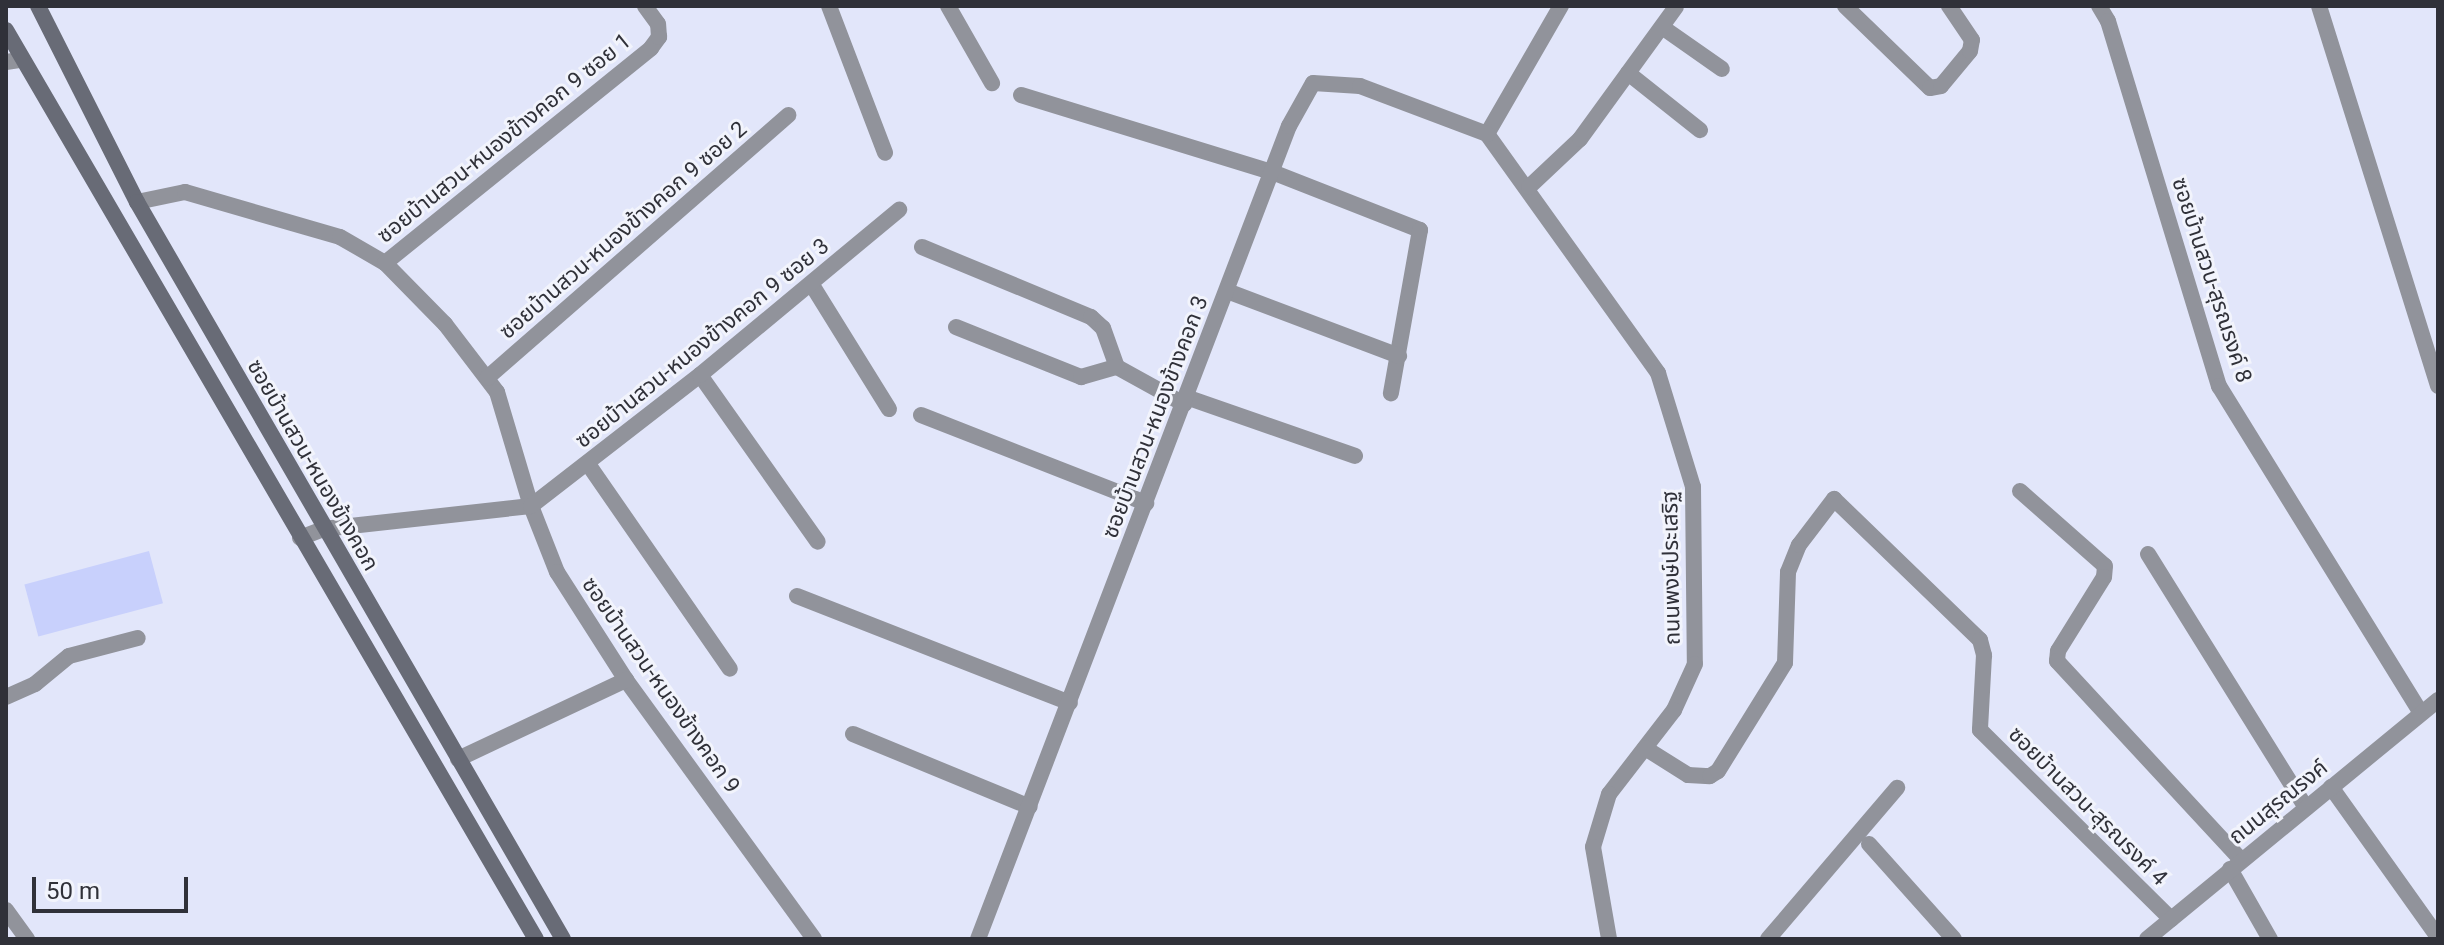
<!DOCTYPE html>
<html>
<head>
<meta charset="utf-8">
<style>
  body { margin:0 }
  #map { position:relative; width:2444px; height:945px; overflow:hidden; background:#e2e6fa; font-family:Roboto,"Noto Sans Thai",sans-serif }
  div>[style] { position:absolute }
  .building>* { inset:0; background:#c8d0fc; transform-origin:0 0 }
  .street>* { height:16px; margin:-8px; padding:0 8px; transform-origin:8px; border-radius:8px; background:#91939b }
  .secondary>* { height:16px; margin:-8px; padding:0 8px; transform-origin:8px; border-radius:8px; background:#686b76 }
  span { translate:-50% -50%; white-space:nowrap; text-align:center; line-height:1.15; -webkit-text-stroke:6px #f2f4fc; paint-order:stroke }
  .street-label { font-size:22px; color:#303139 }
  .frame { position:absolute; inset:0; border:8px solid #303139; pointer-events:none }
  .scale { position:absolute; left:32px; top:877px; width:156px; height:36px; box-sizing:border-box; border:4px solid #303139; border-top:0; padding-left:10px; font-size:24px; line-height:28px; white-space:nowrap; color:#303139; -webkit-text-stroke:6px #f2f4fc; paint-order:stroke }
</style>
</head>
<body>
<div id="map">
  <div class="building">
    <div style="left:149px;top:551px;width:54px;height:129px;rotate:75deg"></div>
  </div>
  <div class="street">
    <div style="left:829px;top:6px;width:157px;rotate:69.1deg"></div>
    <div style="left:948px;top:6px;width:89px;rotate:60.3deg"></div>
    <div style="left:1845px;top:6px;width:118px;rotate:44deg"></div>
    <div style="left:1930px;top:88px;width:11px;rotate:-10deg"></div>
    <div style="left:1941px;top:86px;width:45px;rotate:-50.4deg"></div>
    <div style="left:1970px;top:51px;width:11px;rotate:-80deg"></div>
    <div style="left:1972px;top:40px;width:41px;rotate:-124.1deg"></div>
    <div style="left:2099px;top:6px;width:17px;rotate:59deg"></div>
    <div style="left:2108px;top:21px;width:382px;rotate:73.1deg"></div>
    <div style="left:2219px;top:386px;width:384px;rotate:58.3deg"></div>
    <div style="left:2319px;top:6px;width:398px;rotate:72.6deg"></div>
    <div style="left:1662px;top:27px;width:73px;rotate:35deg"></div>
    <div style="left:6px;top:62px;width:15px;rotate:-8deg"></div>
    <div style="left:1628px;top:73px;width:92px;rotate:38.4deg"></div>
    <div style="left:1021px;top:95px;width:263px;rotate:17.1deg"></div>
    <div style="left:1272px;top:172px;width:159px;rotate:21.4deg"></div>
    <div style="left:1420px;top:230px;width:166px;rotate:100.1deg"></div>
    <div style="left:1487px;top:134px;width:294px;rotate:54.4deg"></div>
    <div style="left:1658px;top:373px;width:119px;rotate:72.9deg"></div>
    <div style="left:1693px;top:487px;width:177px;rotate:89.4deg"></div>
    <div style="left:1695px;top:664px;width:51px;rotate:114.5deg"></div>
    <div style="left:1674px;top:710px;width:106px;rotate:127.7deg"></div>
    <div style="left:1609px;top:794px;width:55px;rotate:106.8deg"></div>
    <div style="left:1593px;top:847px;width:93px;rotate:80.1deg"></div>
    <div style="left:1487px;top:134px;width:148px;rotate:-60deg"></div>
    <div style="left:1529px;top:187px;width:70px;rotate:-43.3deg"></div>
    <div style="left:1580px;top:139px;width:163px;rotate:-54deg"></div>
    <div style="left:137px;top:202px;width:49px;rotate:-11.8deg"></div>
    <div style="left:185px;top:192px;width:161px;rotate:16.2deg"></div>
    <div style="left:340px;top:237px;width:52px;rotate:30deg"></div>
    <div style="left:385px;top:263px;width:86px;rotate:45.5deg"></div>
    <div style="left:445px;top:324px;width:86px;rotate:52.6deg"></div>
    <div style="left:497px;top:392px;width:119px;rotate:73.4deg"></div>
    <div style="left:531px;top:506px;width:71px;rotate:68.5deg"></div>
    <div style="left:557px;top:572px;width:128px;rotate:57.4deg"></div>
    <div style="left:626px;top:680px;width:320px;rotate:54deg"></div>
    <div style="left:922px;top:247px;width:183px;rotate:22.5deg"></div>
    <div style="left:1091px;top:317px;width:16px;rotate:43deg"></div>
    <div style="left:1103px;top:328px;width:41px;rotate:70.3deg"></div>
    <div style="left:1117px;top:367px;width:77px;rotate:28.9deg"></div>
    <div style="left:385px;top:263px;width:342px;rotate:-38.9deg"></div>
    <div style="left:651px;top:48px;width:14px;rotate:-54deg"></div>
    <div style="left:659px;top:37px;width:13px;rotate:-94deg"></div>
    <div style="left:658px;top:24px;width:22px;rotate:-126deg"></div>
    <div style="left:812px;top:285px;width:146px;rotate:58.2deg"></div>
    <div style="left:1227px;top:291px;width:184px;rotate:20.7deg"></div>
    <div style="left:956px;top:327px;width:135px;rotate:21.8deg"></div>
    <div style="left:1081px;top:377px;width:37px;rotate:-16deg"></div>
    <div style="left:700px;top:375px;width:204px;rotate:54.8deg"></div>
    <div style="left:487px;top:378px;width:400px;rotate:-41.1deg"></div>
    <div style="left:1186px;top:397px;width:179px;rotate:19.2deg"></div>
    <div style="left:921px;top:415px;width:242px;rotate:21.4deg"></div>
    <div style="left:588px;top:464px;width:249px;rotate:55.3deg"></div>
    <div style="left:2020px;top:491px;width:113px;rotate:41.4deg"></div>
    <div style="left:2105px;top:566px;width:11px;rotate:95deg"></div>
    <div style="left:2104px;top:577px;width:87px;rotate:121.9deg"></div>
    <div style="left:2058px;top:651px;width:10px;rotate:96deg"></div>
    <div style="left:2057px;top:661px;width:271px;rotate:47.2deg"></div>
    <div style="left:300px;top:538px;width:25px;rotate:-21deg"></div>
    <div style="left:323px;top:529px;width:209px;rotate:-6.3deg"></div>
    <div style="left:531px;top:506px;width:214px;rotate:-37.8deg"></div>
    <div style="left:700px;top:375px;width:259px;rotate:-39.7deg"></div>
    <div style="left:2148px;top:554px;width:299px;rotate:58.1deg"></div>
    <div style="left:797px;top:596px;width:293px;rotate:21.4deg"></div>
    <div style="left:6px;top:697px;width:32px;rotate:-24deg"></div>
    <div style="left:35px;top:684px;width:44px;rotate:-39.5deg"></div>
    <div style="left:69px;top:656px;width:71px;rotate:-14.6deg"></div>
    <div style="left:853px;top:734px;width:191px;rotate:22.4deg"></div>
    <div style="left:1645px;top:748px;width:51px;rotate:32.1deg"></div>
    <div style="left:1688px;top:775px;width:22px;rotate:3deg"></div>
    <div style="left:1710px;top:776px;width:9px;rotate:-32deg"></div>
    <div style="left:1718px;top:771px;width:127px;rotate:-58.2deg"></div>
    <div style="left:1785px;top:663px;width:91px;rotate:-88.1deg"></div>
    <div style="left:1788px;top:572px;width:29px;rotate:-68deg"></div>
    <div style="left:1799px;top:545px;width:58px;rotate:-52.7deg"></div>
    <div style="left:1834px;top:499px;width:203px;rotate:44deg"></div>
    <div style="left:1980px;top:640px;width:16px;rotate:75deg"></div>
    <div style="left:1984px;top:655px;width:75px;rotate:93.1deg"></div>
    <div style="left:1980px;top:730px;width:269px;rotate:44.7deg"></div>
    <div style="left:458px;top:759px;width:186px;rotate:-25.2deg"></div>
    <div style="left:2331px;top:787px;width:184px;rotate:54.5deg"></div>
    <div style="left:1869px;top:844px;width:127px;rotate:48.2deg"></div>
    <div style="left:2230px;top:869px;width:81px;rotate:60.3deg"></div>
    <div style="left:6px;top:910px;width:36px;rotate:54deg"></div>
    <div style="left:978px;top:939px;width:870px;rotate:-69.07deg"></div>
    <div style="left:1289px;top:126px;width:49px;rotate:-60.8deg"></div>
    <div style="left:1313px;top:83px;width:47px;rotate:3.7deg"></div>
    <div style="left:1360px;top:86px;width:136px;rotate:20.7deg"></div>
    <div style="left:1768px;top:939px;width:199px;rotate:-49.5deg"></div>
    <div style="left:2147px;top:939px;width:377px;rotate:-39.4deg"></div>
  </div>
  <div class="secondary">
    <div style="left:38px;top:6px;width:220px;rotate:63.2deg"></div>
    <div style="left:137px;top:202px;width:851px;rotate:59.97deg"></div>
    <div style="left:6px;top:30px;width:1052px;rotate:59.76deg"></div>
  </div>
  <div class="street-label">
    <span style="left:504px;top:138px;rotate:-39deg">ซอยบ้านสวน-หนองข้างคอก 9 ซอย 1</span>
    <span style="left:623px;top:230px;rotate:-41deg">ซอยบ้านสวน-หนองข้างคอก 9 ซอย 2</span>
    <span style="left:2212px;top:280px;rotate:72deg">ซอยบ้านสวน-สุรณรงค์ 8</span>
    <span style="left:702px;top:343px;rotate:-39deg">ซอยบ้านสวน-หนองข้างคอก 9 ซอย 3</span>
    <span style="left:1155px;top:417px;rotate:-69deg">ซอยบ้านสวน-หนองข้างคอก 3</span>
    <span style="left:313px;top:465px;rotate:60deg">ซอยบ้านสวน-หนองข้างคอก</span>
    <span style="left:1671px;top:568px;rotate:-91deg">ถนนพงษ์ประเสริฐ</span>
    <span style="left:661px;top:685px;rotate:55deg">ซอยบ้านสวน-หนองข้างคอก 9</span>
    <span style="left:2278px;top:802px;rotate:-39deg">ถนนสุรณรงค์</span>
    <span style="left:2088px;top:806px;rotate:45deg">ซอยบ้านสวน-สุรณรงค์ 4</span>
  </div>
  <div class="frame"></div>
  <div class="scale">50 m</div>
</div>
</body>
</html>
